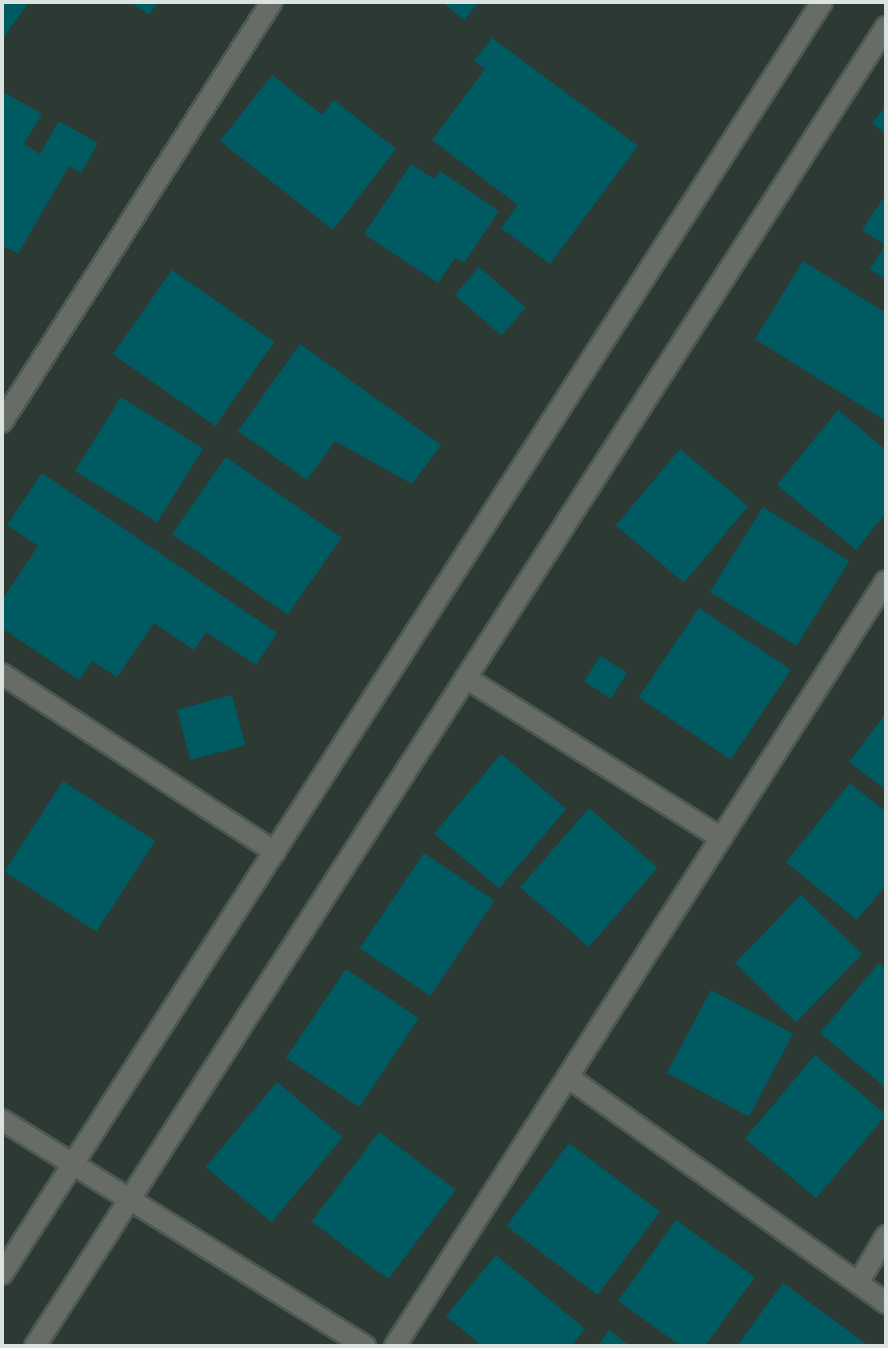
<!DOCTYPE html>
<html>
<head>
<meta charset="utf-8">
<style>
  body { margin:0 }
  #map { position:relative; width:888px; height:1348px; overflow:hidden; background:#2d3a34; font-family:"Crimson Pro",serif }
  div>[style] { position:absolute }
  .building>* { inset:0; background:#005a61; transform-origin:0 0 }
  .roads { filter:drop-shadow(2px 0 #4c5853) drop-shadow(-2px 0 #4c5853) drop-shadow(0 2px #4c5853) drop-shadow(0 -2px #4c5853) }
  .street>* { height:20px; margin:-10px; padding:0 10px; transform-origin:10px; border-radius:10px; background:#686c67 }
  span { translate:-50% -50%; white-space:nowrap; text-align:center; line-height:1.15; -webkit-text-stroke:7px #23302a; paint-order:stroke }
  .frame { position:absolute; inset:0; border:4px solid #dbe3e0; pointer-events:none }
</style>
</head>
<body>
<div id="map">
  <div class="building">
    <div style="clip-path:polygon(2px 2px,29px 2px,2px 40px)"></div>
    <div style="clip-path:polygon(130px 2px,158px 2px,149px 15px)"></div>
    <div style="clip-path:polygon(442px 2px,479px 2px,464px 20px)"></div>
    <div style="clip-path:polygon(492px 38px,638px 146px,550px 264px,501px 228px,518px 205px,432px 140px,485px 69px,474px 61px)"></div>
    <div style="clip-path:polygon(272px 75px,322px 115px,334px 100px,396px 149px,333px 230px,220px 141px)"></div>
    <div style="clip-path:polygon(2px 91px,42px 114px,24px 144px,40px 154px,59px 121px,98px 143px,81px 173px,69px 166px,18px 254px,2px 245px)"></div>
    <div style="clip-path:polygon(886px 106px,886px 135px,872px 123px)"></div>
    <div style="clip-path:polygon(411px 164px,434px 179px,440px 171px,499px 211px,464px 263px,455px 258px,438px 283px,364px 234px)"></div>
    <div style="clip-path:polygon(886px 194px,886px 280px,870px 269px,885px 245px,862px 230px)"></div>
    <div style="clip-path:polygon(803px 261px,886px 313px,886px 421px,755px 339px)"></div>
    <div style="left:479px;top:267px;width:62px;height:37px;rotate:41deg"></div>
    <div style="left:172px;top:270px;width:125px;height:103px;rotate:35deg"></div>
    <div style="clip-path:polygon(300px 344px,441px 445px,412px 484px,335px 441px,307px 480px,238px 431px)"></div>
    <div style="left:121px;top:397px;width:97px;height:87px;rotate:32deg"></div>
    <div style="clip-path:polygon(838px 410px,886px 450px,886px 513px,856px 550px,777px 485px)"></div>
    <div style="left:680px;top:449px;width:89px;height:100px;rotate:40deg"></div>
    <div style="left:226px;top:457px;width:141px;height:94px;rotate:35deg"></div>
    <div style="clip-path:polygon(42px 473px,277px 633px,256px 665px,206px 632px,194px 650px,154px 623px,117px 677px,92px 661px,79px 680px,2px 628px,2px 600px,38px 546px,7px 525px)"></div>
    <div style="left:763px;top:507px;width:102px;height:100px;rotate:32deg"></div>
    <div style="left:699px;top:608px;width:111px;height:108px;rotate:34deg"></div>
    <div style="left:600px;top:656px;width:32px;height:30px;rotate:32deg"></div>
    <div style="left:232px;top:695px;width:52px;height:57px;rotate:75deg"></div>
    <div style="clip-path:polygon(886px 713px,886px 790px,849px 762px)"></div>
    <div style="left:501px;top:754px;width:85px;height:104px;rotate:40deg"></div>
    <div style="left:63px;top:781px;width:110px;height:108px;rotate:33deg"></div>
    <div style="clip-path:polygon(850px 783px,886px 812px,886px 885px,857px 920px,786px 862px)"></div>
    <div style="left:589px;top:808px;width:91px;height:105px;rotate:41deg"></div>
    <div style="left:424px;top:853px;width:85px;height:115px;rotate:34deg"></div>
    <div style="left:801px;top:895px;width:85px;height:95px;rotate:44deg"></div>
    <div style="clip-path:polygon(879px 963px,886px 969px,886px 1088px,820px 1033px)"></div>
    <div style="left:346px;top:969px;width:88px;height:107px;rotate:34deg"></div>
    <div style="left:711px;top:990px;width:93px;height:94px;rotate:28deg"></div>
    <div style="left:815px;top:1055px;width:93px;height:109px;rotate:40deg"></div>
    <div style="left:277px;top:1082px;width:86px;height:111px;rotate:40deg"></div>
    <div style="left:379px;top:1132px;width:96px;height:112px;rotate:37deg"></div>
    <div style="left:569px;top:1143px;width:114px;height:104px;rotate:37deg"></div>
    <div style="clip-path:polygon(676px 1220px,755px 1277px,705px 1346px,681px 1346px,618px 1301px)"></div>
    <div style="clip-path:polygon(496px 1255px,585px 1329px,571px 1346px,482px 1346px,446px 1316px)"></div>
    <div style="clip-path:polygon(783px 1283px,869px 1346px,737px 1346px)"></div>
    <div style="clip-path:polygon(609px 1330px,630px 1346px,598px 1346px)"></div>
  </div>
  <div class="roads">
    <div class="street">
      <div style="left:2px;top:422px;width:499px;rotate:-57.3deg"></div>
      <div style="left:2px;top:674px;width:326px;rotate:33.1deg"></div>
      <div style="left:466px;top:678px;width:301px;rotate:32.1deg"></div>
      <div style="left:568px;top:1077px;width:390px;rotate:35.4deg"></div>
      <div style="left:2px;top:1120px;width:428px;rotate:31.9deg"></div>
      <div style="left:2px;top:1274px;width:1513px;rotate:-57.19deg"></div>
      <div style="left:858px;top:1283px;width:55px;rotate:-59.2deg"></div>
      <div style="left:35px;top:1346px;width:1570px;rotate:-57.17deg"></div>
      <div style="left:395px;top:1346px;width:909px;rotate:-57.31deg"></div>
    </div>
  </div>
  <div class="frame"></div>
</div>
</body>
</html>
